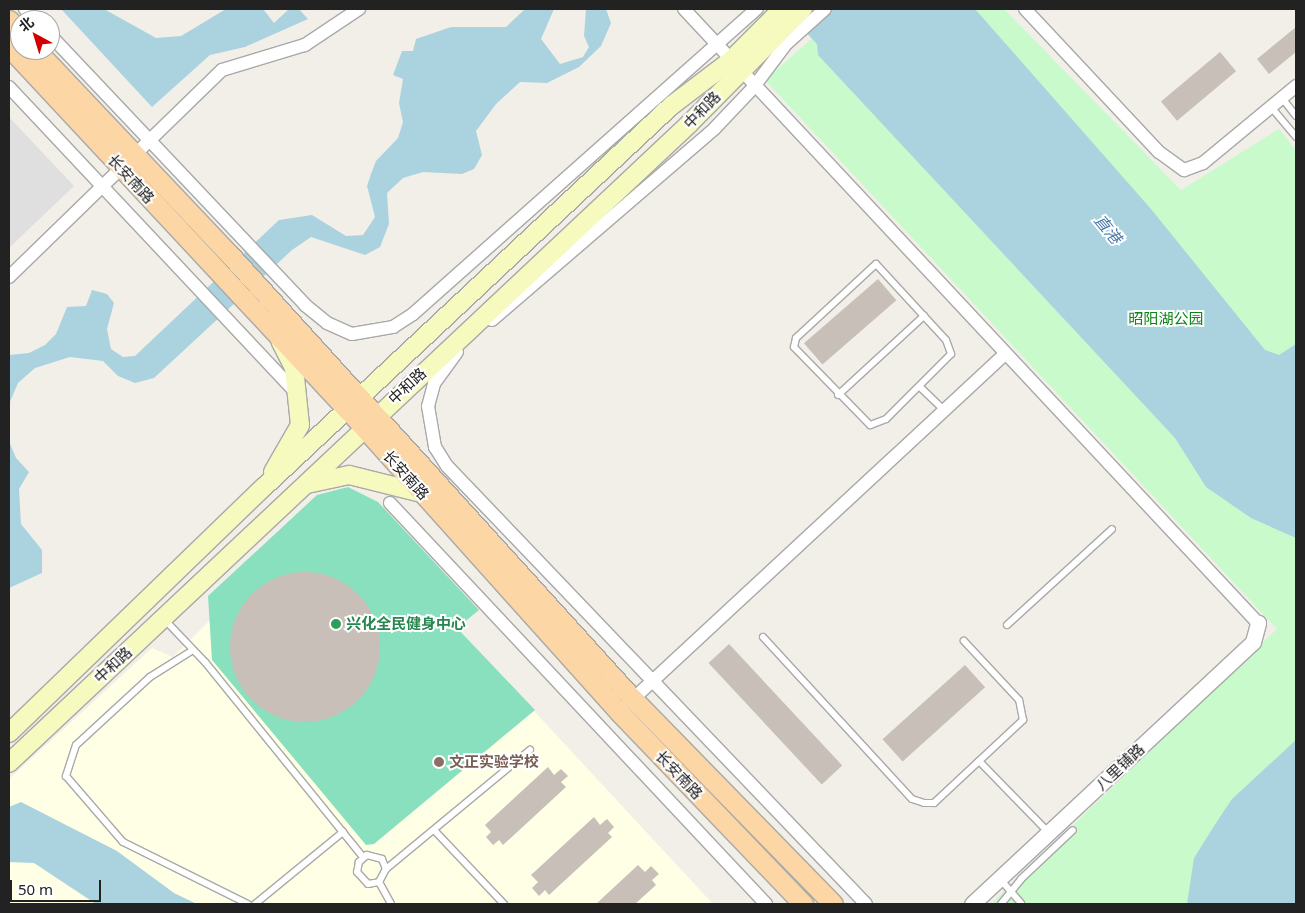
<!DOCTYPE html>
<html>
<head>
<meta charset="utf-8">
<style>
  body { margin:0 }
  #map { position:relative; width:1305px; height:913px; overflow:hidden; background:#f2efe9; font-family:"Noto Sans","Noto Sans SC",sans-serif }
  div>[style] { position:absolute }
  .residential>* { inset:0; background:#e0dfdf }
  .education>* { inset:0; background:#ffffe5 }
  .park>* { inset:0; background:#c8facc }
  .pitch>* { inset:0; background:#88e0be }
  .water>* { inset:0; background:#aad3df }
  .building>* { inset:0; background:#c7bfb8; transform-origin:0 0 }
  .round { border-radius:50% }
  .roads { filter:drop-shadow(1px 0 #a9a9a9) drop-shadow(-1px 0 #a9a9a9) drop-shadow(0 1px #a9a9a9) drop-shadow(0 -1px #a9a9a9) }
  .service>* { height:6px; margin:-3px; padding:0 3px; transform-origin:3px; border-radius:3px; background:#fff }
  .minor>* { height:12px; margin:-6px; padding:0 6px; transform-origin:6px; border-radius:6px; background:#fff }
  .tertiary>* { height:15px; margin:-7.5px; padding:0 7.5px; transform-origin:7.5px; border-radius:7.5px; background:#fff }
  .secondary>* { height:18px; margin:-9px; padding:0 9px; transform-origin:9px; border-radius:9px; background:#f7fabf }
  .primary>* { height:19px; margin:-9.5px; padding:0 9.5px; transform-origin:9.5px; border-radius:9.5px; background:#fcd6a4 }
  .dots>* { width:14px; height:14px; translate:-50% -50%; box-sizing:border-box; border:2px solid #fff; border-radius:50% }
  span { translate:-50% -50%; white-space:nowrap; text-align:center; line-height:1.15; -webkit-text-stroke:4px #fff; paint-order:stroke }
  .street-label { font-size:15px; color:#222 }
  .park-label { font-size:15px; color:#0c8416 }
  .leisure-label { font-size:15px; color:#27864d; font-weight:700 }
  .left { translate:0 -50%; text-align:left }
  .education-label { font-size:15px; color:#785e54; font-weight:700 }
  .water-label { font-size:16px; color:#4a7aab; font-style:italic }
  .frame { position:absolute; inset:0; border:10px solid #222; pointer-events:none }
  .north { position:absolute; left:10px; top:10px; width:50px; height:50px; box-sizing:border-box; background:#fff; border:1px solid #a7a7a7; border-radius:50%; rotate:321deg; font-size:14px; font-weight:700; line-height:20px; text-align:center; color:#222 }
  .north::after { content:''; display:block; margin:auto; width:18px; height:22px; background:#d40000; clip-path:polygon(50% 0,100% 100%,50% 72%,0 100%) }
  .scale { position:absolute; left:10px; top:880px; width:91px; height:22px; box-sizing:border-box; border:2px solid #222; border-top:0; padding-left:6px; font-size:15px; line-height:18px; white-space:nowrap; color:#222; -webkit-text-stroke:4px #fff; paint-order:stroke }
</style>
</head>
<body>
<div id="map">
  <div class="residential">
    <div style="clip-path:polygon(9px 117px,74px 186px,9px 248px)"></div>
  </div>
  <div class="education">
    <div style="clip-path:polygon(210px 620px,212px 661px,457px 628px,713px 904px,9px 904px,9px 779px,152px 648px,173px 657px)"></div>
  </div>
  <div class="park">
    <div style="clip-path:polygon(845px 9px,1004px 9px,1181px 190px,1279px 129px,1296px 150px,1296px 904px,991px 904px,1277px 629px,765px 80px)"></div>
  </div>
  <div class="pitch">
    <div style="clip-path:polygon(348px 487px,378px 502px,479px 610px,457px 628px,535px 710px,374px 844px,366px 845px,212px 660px,208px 596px,317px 495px)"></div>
  </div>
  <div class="water">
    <div style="clip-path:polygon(61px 9px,104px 9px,156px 38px,181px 36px,226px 9px,263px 9px,274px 23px,289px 9px,299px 9px,308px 19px,245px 47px,210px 55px,152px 107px)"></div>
    <div style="clip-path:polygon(525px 9px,554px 9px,541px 39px,560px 64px,583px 57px,589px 47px,584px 36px,586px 9px,606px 9px,611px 23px,601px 46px,579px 67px,547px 83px,520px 82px,496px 104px,476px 131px,482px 155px,474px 169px,462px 174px,423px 172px,403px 178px,387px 193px,389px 224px,380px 247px,365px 255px,311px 237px,292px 250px,154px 378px,135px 383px,118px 376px,103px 361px,70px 357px,35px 368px,18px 383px,9px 404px,9px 355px,29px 353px,45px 345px,56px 334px,67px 307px,86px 306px,92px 290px,107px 294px,114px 303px,107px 329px,111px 349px,123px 357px,135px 356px,279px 220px,312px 215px,346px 236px,363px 235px,375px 217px,367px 186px,371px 174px,376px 161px,398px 138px,403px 122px,399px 103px,403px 79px,393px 75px,402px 51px,413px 51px,416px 39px,451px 27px,506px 27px)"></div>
    <div style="clip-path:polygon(784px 9px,975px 9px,1151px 209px,1265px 350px,1279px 355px,1296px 344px,1296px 538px,1251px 518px,1206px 487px,1175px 438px,818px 55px,817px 44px)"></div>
    <div style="clip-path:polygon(9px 441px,16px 458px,29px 472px,19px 489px,21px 524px,42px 550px,42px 573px,9px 588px)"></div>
    <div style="clip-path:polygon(1296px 740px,1296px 904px,1187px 904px,1194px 858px,1214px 826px,1232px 799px)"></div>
    <div style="clip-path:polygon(21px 802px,117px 851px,174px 893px,197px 904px,96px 904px,34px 863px,9px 862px,9px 807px)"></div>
  </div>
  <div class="building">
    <div style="clip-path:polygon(1296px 27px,1296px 52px,1269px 74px,1257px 59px)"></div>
    <div style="left:1220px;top:52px;width:25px;height:77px;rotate:50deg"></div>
    <div style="left:878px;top:279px;width:28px;height:98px;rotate:49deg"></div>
    <div class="round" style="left:230px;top:572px;width:150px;height:150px"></div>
    <div style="left:729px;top:644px;width:166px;height:28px;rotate:47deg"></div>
    <div style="left:965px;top:665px;width:30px;height:111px;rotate:48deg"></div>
    <div style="clip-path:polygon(548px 767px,554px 775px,561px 769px,568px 776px,561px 782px,566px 787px,503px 845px,499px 840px,493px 845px,486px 837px,491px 832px,485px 825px)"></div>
    <div style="clip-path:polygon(594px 817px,600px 825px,607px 819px,614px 827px,608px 833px,612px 837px,549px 895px,545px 890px,539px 896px,532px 888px,538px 882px,531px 875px)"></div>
    <div style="clip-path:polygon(638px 865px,645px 872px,651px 866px,659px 874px,652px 880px,656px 885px,635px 904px,596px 904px)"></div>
  </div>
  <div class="roads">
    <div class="service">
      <div style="left:1282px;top:98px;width:23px;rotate:52deg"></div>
      <div style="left:1271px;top:107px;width:39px;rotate:50deg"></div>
      <div style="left:876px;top:264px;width:103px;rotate:47.4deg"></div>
      <div style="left:946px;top:340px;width:15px;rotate:70deg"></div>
      <div style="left:951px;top:354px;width:92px;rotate:135deg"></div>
      <div style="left:886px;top:419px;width:17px;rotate:159deg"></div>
      <div style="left:870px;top:425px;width:109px;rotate:-134.3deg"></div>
      <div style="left:794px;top:347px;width:9px;rotate:-77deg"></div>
      <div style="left:796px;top:338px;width:109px;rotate:-42.8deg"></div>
      <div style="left:920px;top:387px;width:33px;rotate:44deg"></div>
      <div style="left:838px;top:395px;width:117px;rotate:-42.6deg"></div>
      <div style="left:164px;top:619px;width:59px;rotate:46.4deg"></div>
      <div style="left:205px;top:662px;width:251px;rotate:51deg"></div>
      <div style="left:1007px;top:625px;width:142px;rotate:-42.4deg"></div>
      <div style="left:763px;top:637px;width:220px;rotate:47.4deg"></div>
      <div style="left:912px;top:799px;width:13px;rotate:18deg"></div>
      <div style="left:924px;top:803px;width:10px"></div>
      <div style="left:934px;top:803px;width:122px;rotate:-43deg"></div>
      <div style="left:1023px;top:720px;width:20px;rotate:-101deg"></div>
      <div style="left:1019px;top:700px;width:81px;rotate:-133deg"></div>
      <div style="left:193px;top:650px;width:51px;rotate:147.9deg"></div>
      <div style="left:150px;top:677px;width:100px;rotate:137.4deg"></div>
      <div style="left:76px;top:745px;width:33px;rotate:108deg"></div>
      <div style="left:66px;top:776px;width:87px;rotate:49.2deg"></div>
      <div style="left:123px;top:842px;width:140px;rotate:26.4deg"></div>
      <div style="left:979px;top:761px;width:100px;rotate:45.8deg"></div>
      <div style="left:434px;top:830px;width:102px;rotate:46.6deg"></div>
      <div style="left:386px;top:869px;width:11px;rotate:-112deg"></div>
      <div style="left:382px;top:859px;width:16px;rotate:-165deg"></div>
      <div style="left:367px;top:855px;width:11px;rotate:139deg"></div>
      <div style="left:359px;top:862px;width:10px;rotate:101deg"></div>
      <div style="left:357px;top:872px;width:16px;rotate:47deg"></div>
      <div style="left:368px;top:884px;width:11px;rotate:-10deg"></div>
      <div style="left:379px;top:882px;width:15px;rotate:-62deg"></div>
      <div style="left:386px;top:869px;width:187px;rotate:-39.6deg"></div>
      <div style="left:1000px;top:879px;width:32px;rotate:49deg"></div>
      <div style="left:379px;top:882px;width:25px;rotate:61deg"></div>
      <div style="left:255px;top:904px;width:114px;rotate:-39.3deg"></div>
      <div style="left:1001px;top:904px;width:32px;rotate:-51deg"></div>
      <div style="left:1021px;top:879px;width:71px;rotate:-43.3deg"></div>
    </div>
    <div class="minor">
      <div style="left:25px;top:9px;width:16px;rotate:45deg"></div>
      <div style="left:684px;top:9px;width:841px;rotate:46.93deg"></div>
      <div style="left:1025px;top:9px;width:196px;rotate:46.9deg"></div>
      <div style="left:1159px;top:152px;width:31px;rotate:36deg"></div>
      <div style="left:1184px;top:170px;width:20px;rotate:-20deg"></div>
      <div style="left:1203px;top:163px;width:121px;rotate:-39.6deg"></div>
      <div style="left:50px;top:35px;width:371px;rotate:46.6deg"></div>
      <div style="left:305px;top:305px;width:28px;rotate:39deg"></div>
      <div style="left:327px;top:323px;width:27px;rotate:24deg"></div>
      <div style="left:352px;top:334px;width:42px;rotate:-9.7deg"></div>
      <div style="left:393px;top:327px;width:24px;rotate:-33deg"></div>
      <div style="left:413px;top:314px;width:460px;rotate:-41.6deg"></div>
      <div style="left:9px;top:87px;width:422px;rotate:46.8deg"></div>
      <div style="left:9px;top:277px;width:297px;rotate:-44.2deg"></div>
      <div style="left:222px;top:70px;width:87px;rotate:-16.8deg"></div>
      <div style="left:305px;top:45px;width:65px;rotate:-33.7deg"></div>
      <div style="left:492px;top:320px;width:293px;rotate:-40.7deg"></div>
      <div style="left:714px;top:129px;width:57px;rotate:-46.4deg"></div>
      <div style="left:753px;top:88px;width:55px;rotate:-53.1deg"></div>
      <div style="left:786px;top:44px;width:52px;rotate:-41.9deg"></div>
      <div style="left:457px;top:352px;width:39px;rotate:126deg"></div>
      <div style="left:434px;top:384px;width:23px;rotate:105deg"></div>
      <div style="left:428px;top:406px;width:42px;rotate:80.3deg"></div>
      <div style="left:435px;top:447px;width:22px;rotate:58deg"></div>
      <div style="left:447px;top:466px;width:606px;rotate:46.27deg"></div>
      <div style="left:390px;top:503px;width:550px;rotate:46.84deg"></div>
      <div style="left:633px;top:699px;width:506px;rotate:-42.84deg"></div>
    </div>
    <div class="tertiary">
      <div style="left:972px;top:904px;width:384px;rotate:-43deg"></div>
      <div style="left:1253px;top:642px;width:20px;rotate:-75deg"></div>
    </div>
    <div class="secondary">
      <div style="left:273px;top:472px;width:54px;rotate:-60.1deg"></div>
      <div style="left:300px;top:425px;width:57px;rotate:-96deg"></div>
      <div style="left:294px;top:368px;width:30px;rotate:-117deg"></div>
      <div style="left:307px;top:484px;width:43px;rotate:-12.1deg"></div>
      <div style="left:349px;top:475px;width:75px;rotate:13.9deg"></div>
      <div style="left:9px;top:733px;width:354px;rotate:-44deg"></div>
      <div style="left:264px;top:487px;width:558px;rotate:-43.11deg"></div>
      <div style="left:671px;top:106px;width:74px;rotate:-37.3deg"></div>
      <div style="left:730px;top:61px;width:74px;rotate:-45deg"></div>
      <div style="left:9px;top:763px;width:933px;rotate:-43.22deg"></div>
      <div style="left:689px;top:124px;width:162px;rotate:-45.3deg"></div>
    </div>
    <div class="primary">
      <div style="left:9px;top:20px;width:16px;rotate:47deg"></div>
      <div style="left:9px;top:47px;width:498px;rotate:47deg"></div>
      <div style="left:349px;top:411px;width:406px;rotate:48.1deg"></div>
      <div style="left:620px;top:713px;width:265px;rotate:46.2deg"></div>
      <div style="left:36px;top:50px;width:284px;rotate:46.6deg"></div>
      <div style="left:231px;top:256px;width:598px;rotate:47.78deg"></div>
      <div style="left:633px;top:699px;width:286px;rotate:45.7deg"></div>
    </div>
  </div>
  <div class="dots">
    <div style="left:336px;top:624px;background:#2e9e5b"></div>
    <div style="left:439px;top:762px;background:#8d6e63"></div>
  </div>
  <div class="street-label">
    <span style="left:702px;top:110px;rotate:-46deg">中和路</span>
    <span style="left:131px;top:179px;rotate:47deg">长安南路</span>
    <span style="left:407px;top:386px;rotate:-43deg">中和路</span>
    <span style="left:406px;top:475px;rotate:48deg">长安南路</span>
    <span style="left:113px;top:665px;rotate:-43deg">中和路</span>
    <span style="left:1120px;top:767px;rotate:-43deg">八里铺路</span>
    <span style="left:679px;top:775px;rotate:46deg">长安南路</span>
  </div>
  <div class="park-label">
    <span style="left:1166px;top:319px">昭阳湖公园</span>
  </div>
  <div class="leisure-label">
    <span class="left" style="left:346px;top:624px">兴化全民健身中心</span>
  </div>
  <div class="education-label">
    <span class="left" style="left:449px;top:762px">文正实验学校</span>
  </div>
  <div class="water-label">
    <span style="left:1108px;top:229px;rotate:50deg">直港</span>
  </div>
  <div class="frame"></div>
  <div class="north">北</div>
  <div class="scale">50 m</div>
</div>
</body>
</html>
